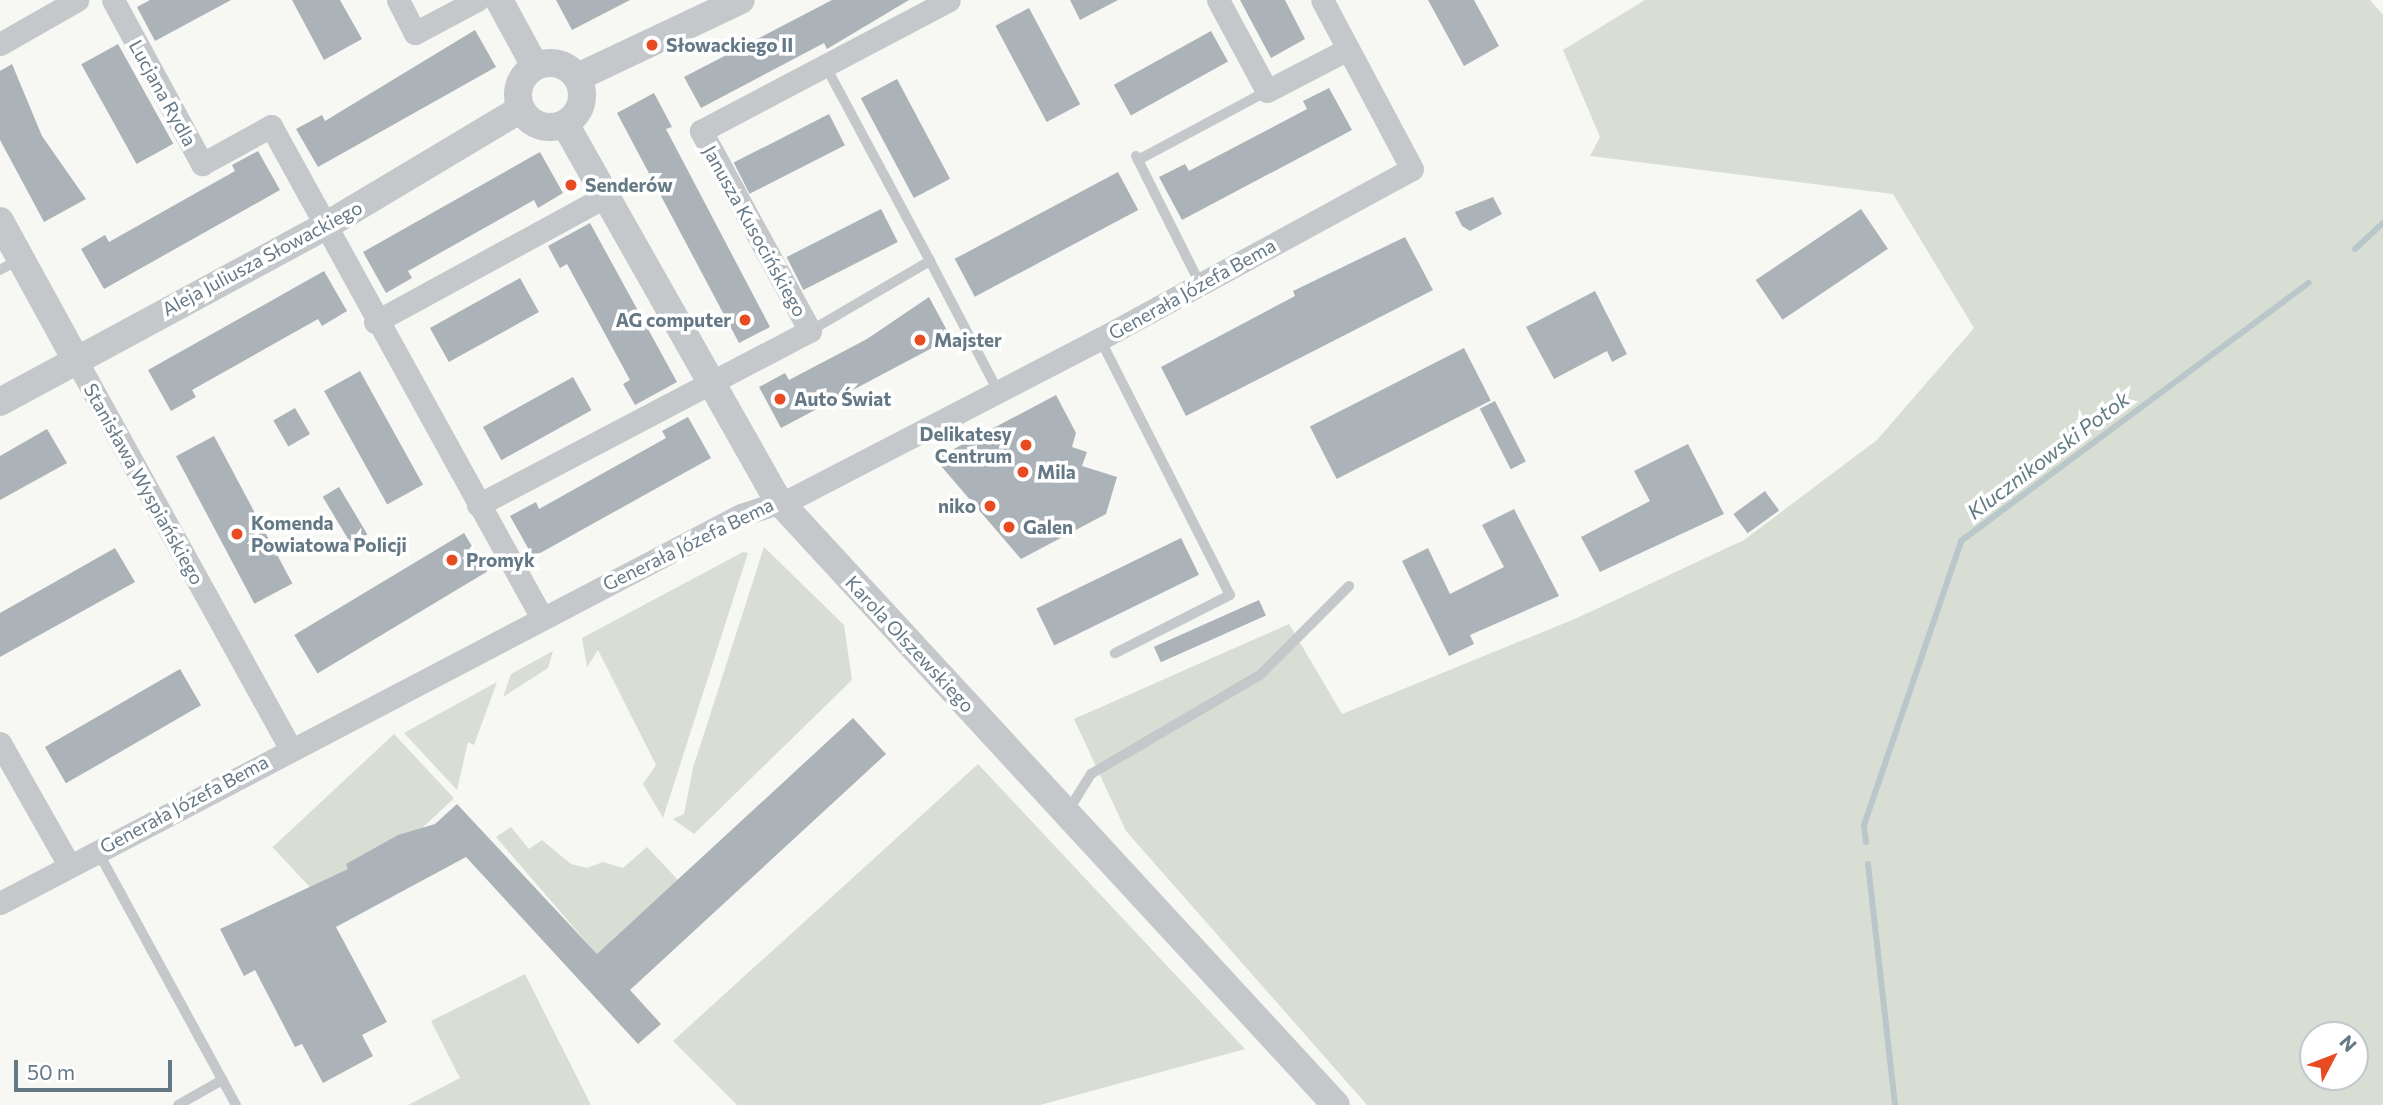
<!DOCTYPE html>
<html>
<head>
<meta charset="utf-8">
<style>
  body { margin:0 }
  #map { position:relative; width:2383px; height:1105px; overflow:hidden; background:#f7f7f3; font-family:Commissioner,sans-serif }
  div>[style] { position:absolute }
  .green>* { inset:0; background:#d8ded4; transform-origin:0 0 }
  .stream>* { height:6px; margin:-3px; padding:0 3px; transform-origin:3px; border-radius:3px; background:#bac7ca }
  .building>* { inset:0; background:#abb3b9; transform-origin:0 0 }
  .service>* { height:10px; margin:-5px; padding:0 5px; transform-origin:5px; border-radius:5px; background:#c4c8cb }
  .minor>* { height:23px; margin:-11.5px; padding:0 11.5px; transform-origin:11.5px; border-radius:11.5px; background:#c4c8cb }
  .tertiary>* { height:28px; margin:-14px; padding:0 14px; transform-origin:14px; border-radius:14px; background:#c4c8cb }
  .tertiary>.ring { margin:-14px; padding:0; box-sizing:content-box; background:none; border:28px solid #c4c8cb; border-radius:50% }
  .dots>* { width:19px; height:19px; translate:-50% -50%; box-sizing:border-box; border:4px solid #fff; border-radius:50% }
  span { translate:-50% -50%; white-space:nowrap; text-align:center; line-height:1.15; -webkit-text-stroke:7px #fff; paint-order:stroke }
  .poi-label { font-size:19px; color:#657886; font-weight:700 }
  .left { translate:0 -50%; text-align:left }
  .right { translate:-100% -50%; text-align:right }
  .street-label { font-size:19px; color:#657886 }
  .water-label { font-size:21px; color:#607a82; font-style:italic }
  .north { position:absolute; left:2299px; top:1021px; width:70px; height:70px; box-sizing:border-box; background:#fff; border:2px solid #c1c9cf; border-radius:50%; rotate:48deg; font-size:19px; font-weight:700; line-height:28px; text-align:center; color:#657886 }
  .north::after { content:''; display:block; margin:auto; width:24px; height:32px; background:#e84b22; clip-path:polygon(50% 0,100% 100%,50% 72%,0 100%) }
  .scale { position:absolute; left:14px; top:1060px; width:158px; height:32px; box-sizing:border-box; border:4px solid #657886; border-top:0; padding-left:9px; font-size:21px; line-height:24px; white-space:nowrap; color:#657886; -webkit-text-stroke:5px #fff; paint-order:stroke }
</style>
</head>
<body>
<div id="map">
  <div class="green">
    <div style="clip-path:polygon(evenodd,1645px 0,2370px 0,2383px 15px,2383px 1105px,1367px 1105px,1126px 831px,1074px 719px,1289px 624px,1342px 714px,1577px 618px,1744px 540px,1877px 440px,1974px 328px,1893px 194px,1590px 156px,1600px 137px,1563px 50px,1645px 0,2313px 1035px,2355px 1035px,2355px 1077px,2313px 1077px,2313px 1035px)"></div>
    <div style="clip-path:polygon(764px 547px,844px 625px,852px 680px,694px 834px,673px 819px,684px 814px,693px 768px)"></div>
    <div style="clip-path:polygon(743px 552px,748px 553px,663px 818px,643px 784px,656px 765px,598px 650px,587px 667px,582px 638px)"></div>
    <div style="clip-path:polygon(553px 651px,548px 668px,503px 697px,511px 674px)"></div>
    <div style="clip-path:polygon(497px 682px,474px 745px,468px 742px,457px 790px,404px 733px)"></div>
    <div style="left:394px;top:734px;width:88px;height:166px;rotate:47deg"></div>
    <div style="clip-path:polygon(978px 764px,1245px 1049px,1040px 1105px,737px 1105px,673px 1041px)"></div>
    <div style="clip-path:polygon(511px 827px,529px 849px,542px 840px,571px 864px,587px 868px,603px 862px,623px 868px,647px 847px,678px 880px,613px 939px,607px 966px,496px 837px)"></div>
    <div style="clip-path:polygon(525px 974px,591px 1105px,408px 1105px,460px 1078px,431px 1021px)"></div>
  </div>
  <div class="stream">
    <div style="left:2355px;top:249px;width:38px;rotate:-43deg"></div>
    <div style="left:1866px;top:842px;width:17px;rotate:-97deg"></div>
    <div style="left:1864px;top:825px;width:300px;rotate:-71.1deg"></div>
    <div style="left:1961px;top:541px;width:433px;rotate:-36.6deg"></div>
    <div style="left:1868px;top:864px;width:243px;rotate:83.6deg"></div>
  </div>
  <div class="building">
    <div style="clip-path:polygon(150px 0,231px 0,155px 41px,137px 7px)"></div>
    <div style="clip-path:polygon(292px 0,340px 0,362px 39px,324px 60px)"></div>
    <div style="clip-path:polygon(556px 0,630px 0,572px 30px)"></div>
    <div style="clip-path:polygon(832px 0,909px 0,827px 49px,824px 43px,701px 108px,684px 77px)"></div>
    <div style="clip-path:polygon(1070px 0,1118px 0,1080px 20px)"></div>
    <div style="clip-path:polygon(1240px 0,1285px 0,1305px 39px,1271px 58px)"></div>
    <div style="clip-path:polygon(1428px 0,1474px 0,1499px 46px,1464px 66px)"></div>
    <div style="left:1029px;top:8px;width:109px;height:38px;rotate:62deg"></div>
    <div style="clip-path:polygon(475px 30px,496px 67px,318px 167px,296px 129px,322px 115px,325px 121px)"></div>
    <div style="left:1211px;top:31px;width:35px;height:111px;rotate:61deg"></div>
    <div style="left:118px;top:44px;width:114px;height:42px;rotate:61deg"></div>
    <div style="clip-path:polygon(12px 64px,42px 136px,86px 199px,44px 222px,0 140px,0 71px)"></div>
    <div style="left:897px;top:79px;width:113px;height:41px;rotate:62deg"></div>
    <div style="clip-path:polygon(1329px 88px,1352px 130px,1182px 220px,1159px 177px,1185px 164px,1189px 171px,1307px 109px,1303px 101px)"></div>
    <div style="clip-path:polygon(654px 93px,672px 127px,666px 129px,770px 327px,739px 343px,617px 113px)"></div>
    <div style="left:829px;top:114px;width:35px;height:107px;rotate:63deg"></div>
    <div style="clip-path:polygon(258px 151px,280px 190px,104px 289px,81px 249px,105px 235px,109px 242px,235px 171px,232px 165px)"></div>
    <div style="clip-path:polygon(540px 152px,563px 193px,538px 208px,534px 200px,408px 271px,412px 278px,386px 293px,363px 252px)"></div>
    <div style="left:1118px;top:172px;width:43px;height:185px;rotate:62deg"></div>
    <div style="clip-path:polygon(1493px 197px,1502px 214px,1470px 231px,1462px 226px,1455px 212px)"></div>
    <div style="left:881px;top:209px;width:37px;height:106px;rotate:63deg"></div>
    <div style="left:1861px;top:209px;width:48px;height:127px;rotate:56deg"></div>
    <div style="clip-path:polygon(590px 223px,677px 382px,635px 405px,623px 384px,630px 380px,586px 299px,567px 264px,560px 268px,548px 246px)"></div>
    <div style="clip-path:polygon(1405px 237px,1433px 290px,1186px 416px,1161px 367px,1295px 296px,1293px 291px)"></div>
    <div style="clip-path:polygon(324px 271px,347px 311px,322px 326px,318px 319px,192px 390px,196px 397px,171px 411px,148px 370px)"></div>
    <div style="left:520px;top:278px;width:39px;height:103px;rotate:61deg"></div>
    <div style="clip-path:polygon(1595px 291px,1627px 354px,1612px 362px,1607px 351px,1554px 379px,1526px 327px)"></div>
    <div style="clip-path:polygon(929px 297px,951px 338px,781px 428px,759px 387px,785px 373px,789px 380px,867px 339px)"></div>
    <div style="left:1464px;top:348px;width:59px;height:173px;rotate:63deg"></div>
    <div style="left:360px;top:371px;width:130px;height:41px;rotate:61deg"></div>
    <div style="left:573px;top:377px;width:38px;height:103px;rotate:61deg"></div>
    <div style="clip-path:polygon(1056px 395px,1076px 433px,1072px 447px,1087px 452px,1082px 466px,1117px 477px,1106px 514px,1021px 559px,935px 459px)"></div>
    <div style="left:1495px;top:401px;width:68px;height:17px;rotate:63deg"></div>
    <div style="left:295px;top:408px;width:30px;height:25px;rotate:60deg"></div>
    <div style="clip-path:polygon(688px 417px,711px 458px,533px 557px,510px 516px,536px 502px,539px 509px,666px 438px,662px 431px)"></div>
    <div style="clip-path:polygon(47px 429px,67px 463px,0 500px,0 456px)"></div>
    <div style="left:214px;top:436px;width:167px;height:43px;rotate:62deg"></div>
    <div style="clip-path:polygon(1688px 444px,1724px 514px,1600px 572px,1581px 537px,1650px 501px,1634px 471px)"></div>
    <div style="left:339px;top:487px;width:55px;height:19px;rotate:59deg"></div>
    <div style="left:1765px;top:491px;width:24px;height:39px;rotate:54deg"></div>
    <div style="clip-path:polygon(1514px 509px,1559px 596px,1470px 635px,1474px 644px,1449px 656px,1402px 561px,1428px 548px,1450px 594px,1504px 567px,1482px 525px)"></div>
    <div style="left:464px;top:533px;width:45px;height:198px;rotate:59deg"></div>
    <div style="left:1181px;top:538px;width:41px;height:161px;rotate:64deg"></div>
    <div style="clip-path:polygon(115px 548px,135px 582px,0 657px,0 613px)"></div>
    <div style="left:1259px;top:600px;width:17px;height:115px;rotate:66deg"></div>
    <div style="left:180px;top:669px;width:42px;height:156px;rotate:60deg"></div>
    <div style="clip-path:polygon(853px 718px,886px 754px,630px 990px,661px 1024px,638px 1044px,466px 857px,336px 927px,387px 1022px,362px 1035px,373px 1056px,323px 1083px,302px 1044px,295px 1047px,255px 970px,244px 976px,220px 929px,348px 869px,346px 864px,398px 835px,435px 824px,457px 804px,597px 954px)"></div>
  </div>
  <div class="service">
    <div style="left:825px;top:65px;width:222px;rotate:61.8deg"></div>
    <div style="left:1136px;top:156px;width:143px;rotate:63.4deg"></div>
    <div style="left:1138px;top:160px;width:146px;rotate:-28.1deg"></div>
    <div style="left:0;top:270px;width:23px;rotate:-29deg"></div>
    <div style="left:810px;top:331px;width:139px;rotate:-30.3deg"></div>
    <div style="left:930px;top:261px;width:147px;rotate:62.4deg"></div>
    <div style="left:1100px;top:339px;width:287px;rotate:63.1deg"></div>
    <div style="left:1230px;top:595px;width:129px;rotate:153.2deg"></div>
    <div style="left:1068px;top:811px;width:44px;rotate:-58.1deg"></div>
    <div style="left:1091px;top:774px;width:196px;rotate:-30.4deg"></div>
    <div style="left:1260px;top:675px;width:126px;rotate:-45deg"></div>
    <div style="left:97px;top:850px;width:290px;rotate:61.4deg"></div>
    <div style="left:178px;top:1105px;width:51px;rotate:-29.6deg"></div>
  </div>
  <div class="minor">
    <div style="left:113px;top:0;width:187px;rotate:61.5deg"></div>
    <div style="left:202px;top:164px;width:79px;rotate:-28.8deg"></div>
    <div style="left:271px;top:126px;width:562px;rotate:61.15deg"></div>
    <div style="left:398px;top:0;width:37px;rotate:63deg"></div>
    <div style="left:415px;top:33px;width:70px;rotate:-28deg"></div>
    <div style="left:1218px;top:0;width:103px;rotate:61.7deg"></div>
    <div style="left:1267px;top:91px;width:91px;rotate:-27.4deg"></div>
    <div style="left:0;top:44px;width:89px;rotate:-29.7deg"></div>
    <div style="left:375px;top:322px;width:263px;rotate:-28.6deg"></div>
    <div style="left:76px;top:360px;width:442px;rotate:61.1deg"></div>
    <div style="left:478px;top:505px;width:375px;rotate:-27.7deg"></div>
    <div style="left:810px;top:331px;width:228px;rotate:-118.6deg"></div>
    <div style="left:701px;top:131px;width:280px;rotate:-27.8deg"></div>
    <div style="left:0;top:743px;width:140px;rotate:60.5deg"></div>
    <div style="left:0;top:903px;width:836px;rotate:-27.64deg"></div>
    <div style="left:741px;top:515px;width:55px;rotate:-18.1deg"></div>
    <div style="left:793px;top:498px;width:346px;rotate:-27.4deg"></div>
    <div style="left:1100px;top:339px;width:355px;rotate:-28.6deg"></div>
    <div style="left:1412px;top:169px;width:191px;rotate:-118deg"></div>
  </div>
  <div class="tertiary">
    <div style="left:499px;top:0;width:75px;rotate:61.4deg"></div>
    <div class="ring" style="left:518px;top:63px;width:36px;height:36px"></div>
    <div style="left:578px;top:77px;width:180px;rotate:-25.3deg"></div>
    <div style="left:565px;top:124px;width:431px;rotate:60.5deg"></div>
    <div style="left:777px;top:499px;width:824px;rotate:47.31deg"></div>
    <div style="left:0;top:221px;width:158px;rotate:61.3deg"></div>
    <div style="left:0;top:402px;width:366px;rotate:-28.4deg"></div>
    <div style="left:322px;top:228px;width:232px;rotate:-30.9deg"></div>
  </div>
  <div class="dots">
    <div style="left:652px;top:45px;background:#e84b22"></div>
    <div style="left:571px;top:185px;background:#e84b22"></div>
    <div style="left:745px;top:320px;background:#e84b22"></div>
    <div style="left:920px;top:340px;background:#e84b22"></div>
    <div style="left:780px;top:399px;background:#e84b22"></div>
    <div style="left:1026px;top:445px;background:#e84b22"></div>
    <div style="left:1023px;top:472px;background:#e84b22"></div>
    <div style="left:990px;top:506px;background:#e84b22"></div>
    <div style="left:1009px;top:527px;background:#e84b22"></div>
    <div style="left:237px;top:534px;background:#e84b22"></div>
    <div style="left:452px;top:560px;background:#e84b22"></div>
  </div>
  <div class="poi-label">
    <span class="left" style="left:666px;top:45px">Słowackiego II</span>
    <span class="left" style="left:585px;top:185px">Senderów</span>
    <span class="right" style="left:731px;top:320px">AG computer</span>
    <span class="left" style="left:934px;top:340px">Majster</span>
    <span class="left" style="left:794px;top:399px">Auto Świat</span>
    <span class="right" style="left:1012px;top:445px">Delikatesy<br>Centrum</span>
    <span class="left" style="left:1037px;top:472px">Mila</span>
    <span class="right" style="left:976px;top:506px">niko</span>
    <span class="left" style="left:251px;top:534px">Komenda<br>Powiatowa Policji</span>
    <span class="left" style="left:1023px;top:527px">Galen</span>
    <span class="left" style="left:466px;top:560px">Promyk</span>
  </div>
  <div class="street-label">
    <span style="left:163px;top:93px;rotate:61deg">Lucjana Rydla</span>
    <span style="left:755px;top:231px;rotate:61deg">Janusza Kusocińskiego</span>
    <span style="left:262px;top:258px;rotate:-28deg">Aleja Juliusza Słowackiego</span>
    <span style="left:1192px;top:289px;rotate:-29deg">Generała Józefa Bema</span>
    <span style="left:144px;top:484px;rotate:61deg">Stanisława Wyspiańskiego</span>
    <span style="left:688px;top:544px;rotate:-26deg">Generała Józefa Bema</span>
    <span style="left:910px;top:644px;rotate:47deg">Karola Olszewskiego</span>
    <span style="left:184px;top:804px;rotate:-28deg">Generała Józefa Bema</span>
  </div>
  <div class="water-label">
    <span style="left:2048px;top:455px;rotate:-37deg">Klucznikowski Potok</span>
  </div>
  <div class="north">N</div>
  <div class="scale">50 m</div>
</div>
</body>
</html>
